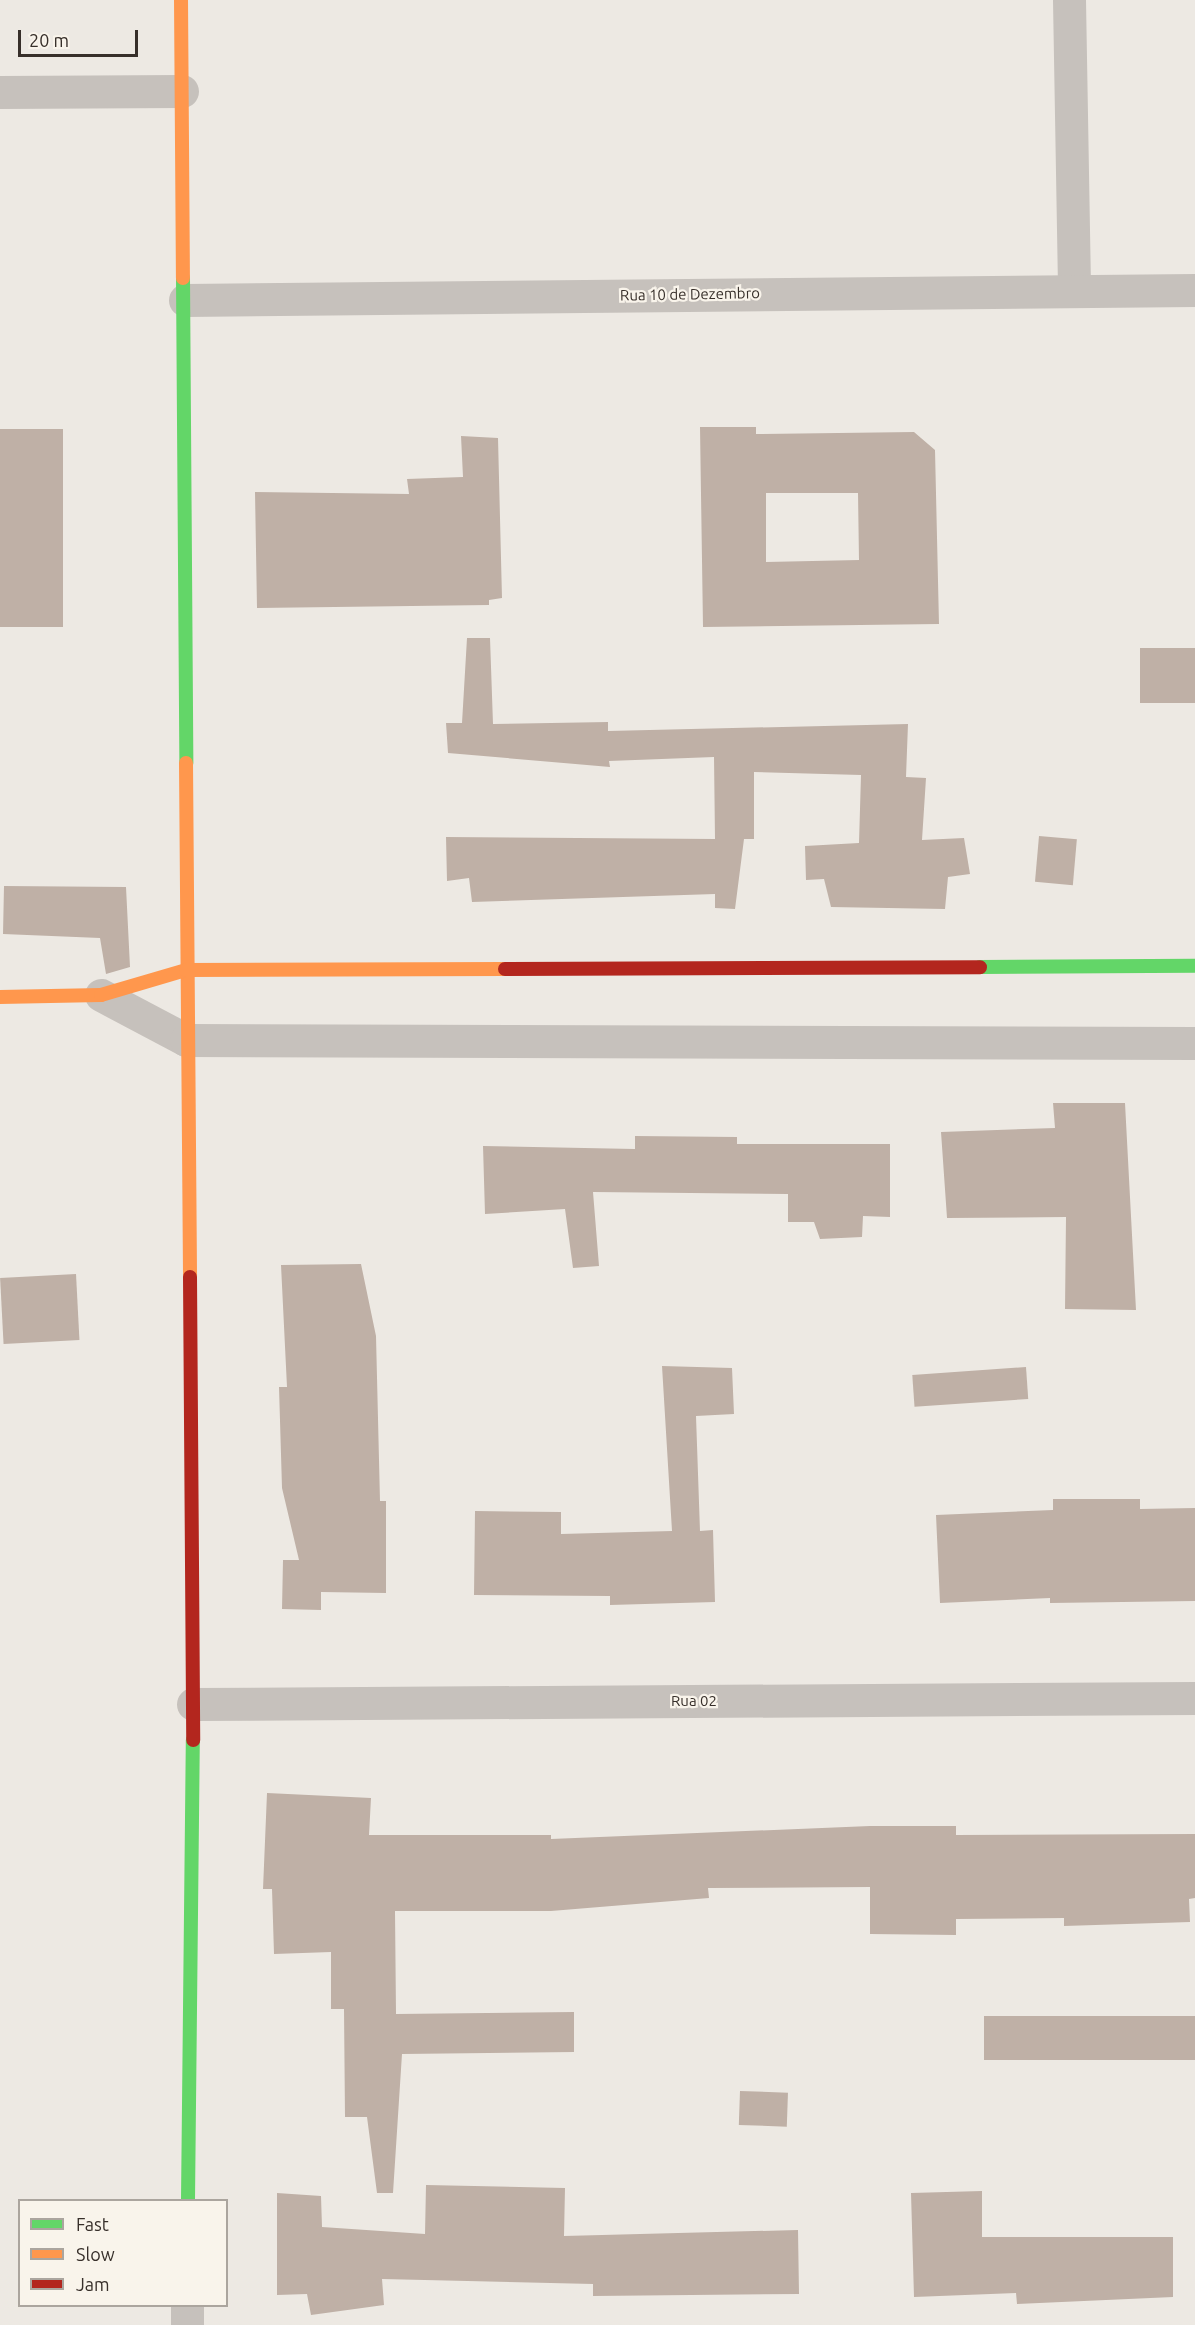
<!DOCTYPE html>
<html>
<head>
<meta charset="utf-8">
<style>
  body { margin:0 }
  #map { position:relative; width:1195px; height:2325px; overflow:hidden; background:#ede9e3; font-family:Ubuntu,sans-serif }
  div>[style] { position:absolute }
  .building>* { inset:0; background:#bfb0a6; transform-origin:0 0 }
  .street>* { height:33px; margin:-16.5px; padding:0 16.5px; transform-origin:16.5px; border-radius:16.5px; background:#c6c1bc }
  .fast>* { height:14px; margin:-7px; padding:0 7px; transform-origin:7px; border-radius:7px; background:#63d668 }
  .slow>* { height:14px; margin:-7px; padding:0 7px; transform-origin:7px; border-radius:7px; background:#ff974d }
  .jam>* { height:14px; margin:-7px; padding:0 7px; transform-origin:7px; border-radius:7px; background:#b3261e }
  span { translate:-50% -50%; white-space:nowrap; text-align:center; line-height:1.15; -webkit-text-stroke:4.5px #f9f4eb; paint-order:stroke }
  .street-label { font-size:15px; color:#372f2a }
  .legend { position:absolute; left:18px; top:2199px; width:210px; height:108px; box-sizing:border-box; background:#f9f4eb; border:2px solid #aba59e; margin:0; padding:8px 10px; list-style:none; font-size:18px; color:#372f2a }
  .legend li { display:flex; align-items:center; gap:12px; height:30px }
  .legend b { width:30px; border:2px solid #aba59e }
  .scale { position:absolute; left:18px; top:30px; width:120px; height:27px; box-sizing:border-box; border:3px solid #372f2a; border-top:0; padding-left:8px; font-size:18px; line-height:21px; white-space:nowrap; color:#372f2a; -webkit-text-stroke:4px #f9f4eb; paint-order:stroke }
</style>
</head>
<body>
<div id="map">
  <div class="building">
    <div style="clip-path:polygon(evenodd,700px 427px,756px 427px,756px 434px,914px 432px,935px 450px,939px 624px,703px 627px,700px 427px,766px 493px,858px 493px,859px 560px,766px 562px,766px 493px)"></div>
    <div style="left:63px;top:429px;width:198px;height:63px;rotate:90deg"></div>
    <div style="clip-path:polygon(461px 436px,498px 438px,502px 598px,489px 600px,489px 605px,257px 608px,255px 492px,409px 494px,407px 479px,463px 477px)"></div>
    <div style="clip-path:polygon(467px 638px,490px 638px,493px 724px,608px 722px,608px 731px,908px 724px,906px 777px,926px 778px,922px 840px,964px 838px,970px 874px,948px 877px,945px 909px,831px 907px,824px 879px,806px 880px,805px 846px,859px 843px,861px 775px,754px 772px,754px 839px,744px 839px,735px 909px,715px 908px,715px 894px,472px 902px,469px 878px,447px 881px,446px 837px,715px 839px,714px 757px,609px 761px,610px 767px,448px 753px,446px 723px,462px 723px)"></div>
    <div style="left:1195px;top:648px;width:55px;height:55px;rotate:90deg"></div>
    <div style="left:1039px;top:836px;width:38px;height:46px;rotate:5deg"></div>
    <div style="clip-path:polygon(4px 886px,126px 887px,130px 967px,106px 974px,100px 938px,3px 934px)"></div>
    <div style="clip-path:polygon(1053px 1103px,1125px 1103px,1136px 1310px,1065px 1309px,1066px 1217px,947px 1218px,941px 1132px,1055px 1128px)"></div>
    <div style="clip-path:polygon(635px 1136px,737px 1137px,737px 1144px,890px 1144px,890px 1217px,863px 1216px,862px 1237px,820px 1239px,814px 1222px,788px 1222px,788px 1194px,593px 1192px,599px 1266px,573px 1268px,565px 1209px,485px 1214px,483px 1146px,635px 1149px)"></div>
    <div style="clip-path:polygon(361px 1264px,376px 1336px,380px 1501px,386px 1501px,386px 1593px,321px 1592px,321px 1610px,282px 1609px,283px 1560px,299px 1560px,282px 1488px,279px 1387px,287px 1387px,281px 1265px)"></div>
    <div style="left:76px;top:1274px;width:66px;height:76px;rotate:87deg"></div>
    <div style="clip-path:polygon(662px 1366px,732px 1368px,734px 1414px,696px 1416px,700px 1531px,713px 1530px,715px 1602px,610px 1605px,610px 1596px,474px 1595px,475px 1511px,561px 1512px,561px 1534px,672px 1531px)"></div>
    <div style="left:1026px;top:1367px;width:32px;height:114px;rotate:86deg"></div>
    <div style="clip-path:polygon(1053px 1499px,1140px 1499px,1140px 1509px,1195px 1508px,1195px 1601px,1050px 1603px,1050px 1598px,940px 1603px,936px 1515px,1053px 1510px)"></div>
    <div style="clip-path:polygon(267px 1793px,371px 1798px,369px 1835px,551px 1835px,551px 1839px,870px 1826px,956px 1826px,956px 1835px,1195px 1834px,1195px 1898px,1189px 1899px,1190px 1922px,1064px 1926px,1064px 1918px,956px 1919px,956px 1935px,870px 1934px,870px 1887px,708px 1888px,709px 1898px,551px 1911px,395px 1911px,396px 2014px,574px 2012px,574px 2052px,402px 2054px,393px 2193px,377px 2193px,367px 2117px,345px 2117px,344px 2009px,331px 2009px,331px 1952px,274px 1954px,272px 1889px,263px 1889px)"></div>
    <div style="left:1195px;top:2016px;width:44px;height:211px;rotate:90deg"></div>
    <div style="left:740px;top:2091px;width:48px;height:34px;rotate:2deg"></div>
    <div style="clip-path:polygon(426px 2185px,565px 2188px,564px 2236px,798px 2230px,799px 2294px,593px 2296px,593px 2284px,382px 2279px,384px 2305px,311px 2315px,307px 2294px,277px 2295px,277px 2193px,321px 2196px,322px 2227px,425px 2234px)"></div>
    <div style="clip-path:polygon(982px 2191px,982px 2237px,1173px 2237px,1173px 2297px,1017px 2304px,1016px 2293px,914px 2297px,911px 2193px)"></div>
  </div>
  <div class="street">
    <div style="left:1069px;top:0;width:289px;rotate:89deg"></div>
    <div style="left:0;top:92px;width:182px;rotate:-0.3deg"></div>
    <div style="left:185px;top:300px;width:1010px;rotate:-0.57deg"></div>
    <div style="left:101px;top:995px;width:96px;rotate:27.9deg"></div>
    <div style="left:186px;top:1040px;width:1009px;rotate:0.17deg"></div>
    <div style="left:193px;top:1704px;width:1002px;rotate:-0.34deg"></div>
    <div style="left:187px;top:2325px;width:19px;rotate:-90deg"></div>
  </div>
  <div class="fast">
    <div style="left:183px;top:278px;width:485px;rotate:89.6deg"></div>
    <div style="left:980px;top:967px;width:215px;rotate:-0.3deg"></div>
    <div style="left:188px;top:2200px;width:460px;rotate:-89.4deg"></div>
  </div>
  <div class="slow">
    <div style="left:181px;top:0;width:278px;rotate:89.6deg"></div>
    <div style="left:186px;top:763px;width:514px;rotate:89.55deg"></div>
    <div style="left:0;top:997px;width:101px;rotate:-1.1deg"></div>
    <div style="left:101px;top:995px;width:89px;rotate:-16.4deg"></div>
    <div style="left:186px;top:970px;width:319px;rotate:-0.2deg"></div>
  </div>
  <div class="jam">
    <div style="left:505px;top:969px;width:475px;rotate:-0.2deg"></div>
    <div style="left:190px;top:1277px;width:463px;rotate:89.6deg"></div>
  </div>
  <div class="street-label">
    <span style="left:690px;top:294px;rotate:-1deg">Rua 10 de Dezembro</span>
    <span style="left:694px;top:1701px">Rua 02</span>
  </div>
  <ul class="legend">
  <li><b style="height:8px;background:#63d668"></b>Fast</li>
  <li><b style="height:8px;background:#ff974d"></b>Slow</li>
  <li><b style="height:8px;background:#b3261e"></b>Jam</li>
  </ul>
  <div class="scale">20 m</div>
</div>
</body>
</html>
